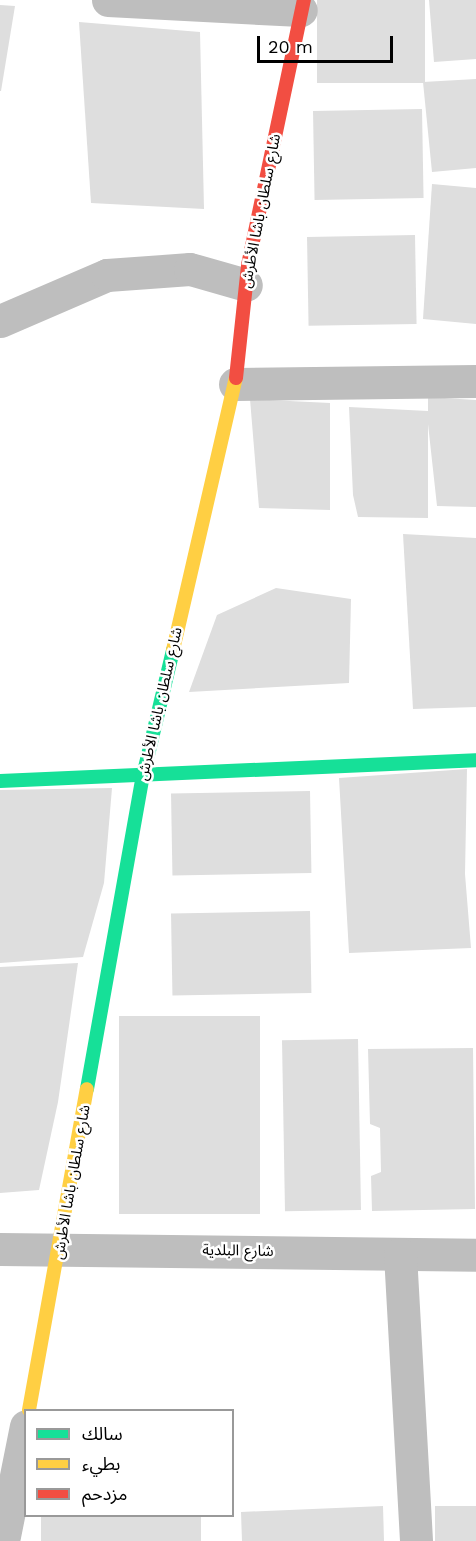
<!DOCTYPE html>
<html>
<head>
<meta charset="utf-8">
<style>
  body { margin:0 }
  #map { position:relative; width:476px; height:1541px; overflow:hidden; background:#fff; font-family:"Work Sans","Noto Sans Arabic",sans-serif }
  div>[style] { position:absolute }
  .building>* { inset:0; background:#dedede; transform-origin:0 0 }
  .street>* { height:33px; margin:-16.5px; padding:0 16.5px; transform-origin:16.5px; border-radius:16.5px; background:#bebebe }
  .fast>* { height:14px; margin:-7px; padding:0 7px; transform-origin:7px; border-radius:7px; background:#16e098 }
  .slow>* { height:14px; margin:-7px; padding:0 7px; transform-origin:7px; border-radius:7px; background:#ffcf43 }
  .jam>* { height:14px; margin:-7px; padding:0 7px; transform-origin:7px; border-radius:7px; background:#f24e42 }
  span { translate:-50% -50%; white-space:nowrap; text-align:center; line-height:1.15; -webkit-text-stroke:5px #fff; paint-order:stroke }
  .street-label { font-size:15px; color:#000 }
  .legend { position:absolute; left:24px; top:1409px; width:210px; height:108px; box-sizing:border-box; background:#fff; border:2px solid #999; margin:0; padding:8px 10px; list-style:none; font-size:18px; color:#000 }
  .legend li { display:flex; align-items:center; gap:12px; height:30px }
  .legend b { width:30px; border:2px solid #999 }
  .scale { position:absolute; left:257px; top:36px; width:136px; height:27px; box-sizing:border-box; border:3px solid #000; border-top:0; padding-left:8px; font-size:18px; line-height:21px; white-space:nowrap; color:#000; -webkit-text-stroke:4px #fff; paint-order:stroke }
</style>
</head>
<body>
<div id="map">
  <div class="building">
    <div style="left:317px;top:0;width:108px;height:83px"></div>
    <div style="clip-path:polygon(429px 0,476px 0,476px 59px,434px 62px)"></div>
    <div style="clip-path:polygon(0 5px,15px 6px,1px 91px,0 91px)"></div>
    <div style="clip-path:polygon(79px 22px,200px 32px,204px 209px,91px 203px)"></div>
    <div style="clip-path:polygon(476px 79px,476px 168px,432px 172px,423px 82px)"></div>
    <div style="left:422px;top:109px;width:89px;height:109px;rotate:89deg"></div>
    <div style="clip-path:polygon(432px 184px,476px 188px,476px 324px,423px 319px)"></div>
    <div style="left:415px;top:235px;width:89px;height:108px;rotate:89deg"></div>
    <div style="clip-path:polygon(428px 397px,476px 400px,476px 507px,437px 506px,428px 424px,428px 518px,358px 517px,353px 495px,349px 407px,428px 411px)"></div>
    <div style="clip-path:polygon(250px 399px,330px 403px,330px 510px,259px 508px)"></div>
    <div style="clip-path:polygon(403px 534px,476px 538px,476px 707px,413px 709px)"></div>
    <div style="clip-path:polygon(276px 588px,351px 599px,349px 683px,189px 692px,217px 615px)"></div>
    <div style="clip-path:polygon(467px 769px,465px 874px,471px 948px,349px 953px,339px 778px)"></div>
    <div style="clip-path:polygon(112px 788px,104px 883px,83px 957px,0 963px,0 790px)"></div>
    <div style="left:310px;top:791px;width:82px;height:139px;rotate:89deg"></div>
    <div style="left:310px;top:911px;width:82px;height:139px;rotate:89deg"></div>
    <div style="clip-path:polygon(78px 963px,58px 1102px,39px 1190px,0 1193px,0 967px)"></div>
    <div style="left:119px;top:1016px;width:141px;height:198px"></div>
    <div style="left:358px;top:1039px;width:171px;height:76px;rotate:89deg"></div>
    <div style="clip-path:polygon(473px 1048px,475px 1209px,372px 1211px,371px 1176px,381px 1172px,380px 1128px,370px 1124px,368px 1049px)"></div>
    <div style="clip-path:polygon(383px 1506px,384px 1541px,242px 1541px,241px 1512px)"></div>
    <div style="left:476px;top:1506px;width:35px;height:41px;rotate:90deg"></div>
    <div style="left:41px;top:1516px;width:160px;height:25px"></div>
  </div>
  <div class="street">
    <div style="left:108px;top:0;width:193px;rotate:3deg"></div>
    <div style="left:0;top:321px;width:116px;rotate:-23.3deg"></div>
    <div style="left:107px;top:275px;width:83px;rotate:-4.1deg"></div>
    <div style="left:190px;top:269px;width:58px;rotate:15.9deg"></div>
    <div style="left:235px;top:384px;width:241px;rotate:-0.7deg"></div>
    <div style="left:0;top:1249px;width:476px;rotate:0.7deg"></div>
    <div style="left:400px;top:1254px;width:287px;rotate:86.8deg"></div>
    <div style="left:3px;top:1541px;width:117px;rotate:-78.7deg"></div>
  </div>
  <div class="fast">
    <div style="left:0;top:781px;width:476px;rotate:-2.5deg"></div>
    <div style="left:87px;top:1089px;width:318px;rotate:-79.9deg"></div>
    <div style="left:143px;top:776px;width:130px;rotate:-76.6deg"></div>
  </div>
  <div class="slow">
    <div style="left:173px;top:650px;width:279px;rotate:-77deg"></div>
    <div style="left:29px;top:1410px;width:326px;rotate:-79.8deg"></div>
  </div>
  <div class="jam">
    <div style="left:236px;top:378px;width:114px;rotate:-83.9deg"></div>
    <div style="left:248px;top:265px;width:271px;rotate:-78.1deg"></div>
  </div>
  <div class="street-label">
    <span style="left:261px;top:211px;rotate:-79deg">شارع سلطان باشا الأطرش</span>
    <span style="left:160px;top:704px;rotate:-77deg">شارع سلطان باشا الأطرش</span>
    <span style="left:72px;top:1182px;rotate:-80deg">شارع سلطان باشا الأطرش</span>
    <span style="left:238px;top:1251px;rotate:1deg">شارع البلدية</span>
  </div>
  <ul class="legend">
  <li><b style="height:8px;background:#16e098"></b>سالك</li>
  <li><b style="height:8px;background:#ffcf43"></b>بطيء</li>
  <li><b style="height:8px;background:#f24e42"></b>مزدحم</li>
  </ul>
  <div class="scale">20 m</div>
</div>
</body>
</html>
